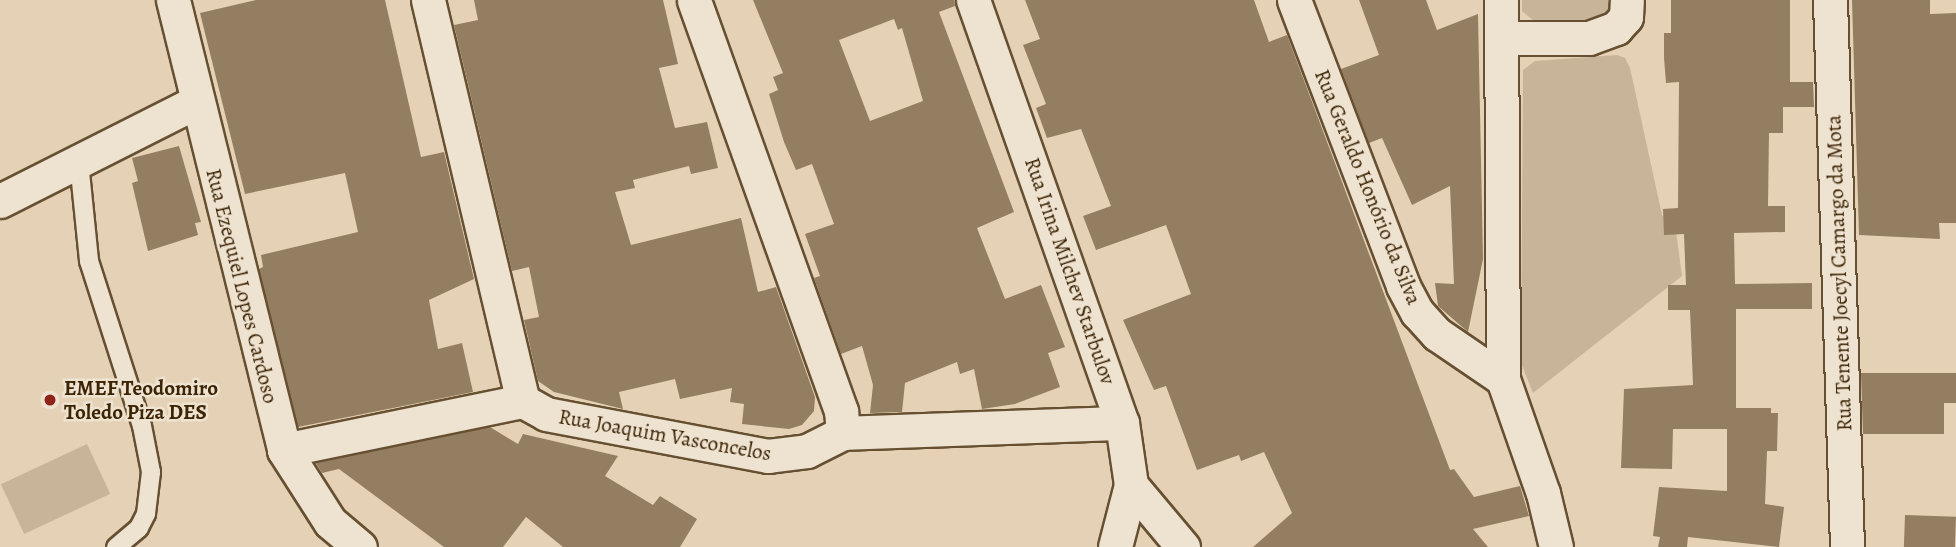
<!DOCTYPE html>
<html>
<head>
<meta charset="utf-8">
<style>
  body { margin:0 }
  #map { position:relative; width:1956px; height:547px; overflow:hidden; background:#e5d2b6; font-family:Alegreya,serif }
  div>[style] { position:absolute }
  .green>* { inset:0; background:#c8b498; transform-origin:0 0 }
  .building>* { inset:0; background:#947e61; transform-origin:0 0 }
  .roads { filter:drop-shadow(2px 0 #665031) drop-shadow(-2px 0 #665031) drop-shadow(0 2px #665031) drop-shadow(0 -2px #665031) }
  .lane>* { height:18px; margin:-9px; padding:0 9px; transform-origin:9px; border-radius:9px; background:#eee2d0 }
  .street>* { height:33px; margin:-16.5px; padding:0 16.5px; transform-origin:16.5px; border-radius:16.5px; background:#eee2d0 }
  .dots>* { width:19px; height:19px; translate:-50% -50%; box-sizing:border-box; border:4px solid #eee2d0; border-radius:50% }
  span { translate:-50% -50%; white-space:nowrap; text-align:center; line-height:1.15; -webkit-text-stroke:5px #eee2d0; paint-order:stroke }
  .street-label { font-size:21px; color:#3c2405 }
  .poi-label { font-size:21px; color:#3c2405; font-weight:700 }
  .left { translate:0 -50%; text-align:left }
</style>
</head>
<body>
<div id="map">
  <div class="green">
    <div style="clip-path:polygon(1522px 0,1617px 0,1608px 19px,1586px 24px,1535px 22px,1522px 11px)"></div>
    <div style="clip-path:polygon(1617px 55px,1625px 58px,1630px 68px,1662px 215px,1676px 231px,1682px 276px,1533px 393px,1521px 363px,1523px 70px,1535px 61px)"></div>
    <div style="left:87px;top:444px;width:55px;height:95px;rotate:65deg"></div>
  </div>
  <div class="building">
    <div style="clip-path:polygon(256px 0,385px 0,421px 157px,444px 152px,474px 279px,429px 300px,438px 349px,462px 343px,473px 392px,298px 427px,259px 269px,263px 267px,261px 255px,358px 232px,345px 173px,245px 194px,200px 13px)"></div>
    <div style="clip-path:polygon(474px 0,663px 0,678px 64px,659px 68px,675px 128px,707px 122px,718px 168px,691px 174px,689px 166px,633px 180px,635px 188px,615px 192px,631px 245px,741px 218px,758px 292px,776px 287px,815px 397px,814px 411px,802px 425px,789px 429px,742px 424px,744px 404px,730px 402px,732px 388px,680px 399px,675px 379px,619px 392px,623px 409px,554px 392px,538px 381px,524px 320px,539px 317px,529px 267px,512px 271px,454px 25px,478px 20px)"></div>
    <div style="clip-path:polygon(evenodd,753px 0,954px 0,955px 6px,939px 12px,1014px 212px,977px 228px,1005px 299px,1041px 285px,1065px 347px,1048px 353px,1060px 387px,1015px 404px,982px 409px,974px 369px,960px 374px,957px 362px,905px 383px,902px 412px,870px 413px,873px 385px,862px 346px,841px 354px,814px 278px,820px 276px,805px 234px,834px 224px,812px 164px,796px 170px,784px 142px,769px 94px,778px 90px,773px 77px,783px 73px,753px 0,894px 19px,898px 30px,902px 28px,923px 101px,870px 121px,839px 40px,894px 19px)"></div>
    <div style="clip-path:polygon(1025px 0,1254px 0,1269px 42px,1287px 35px,1450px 470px,1454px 469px,1474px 497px,1520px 486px,1529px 516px,1473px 529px,1488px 547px,1253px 547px,1292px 513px,1264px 452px,1241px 461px,1239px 455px,1197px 470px,1166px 386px,1154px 390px,1123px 320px,1191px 294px,1166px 225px,1096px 250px,1083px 216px,1111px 206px,1081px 129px,1047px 138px,1036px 108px,1046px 104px,1023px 45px,1040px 39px)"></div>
    <div style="clip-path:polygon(1359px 0,1426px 0,1437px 30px,1478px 14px,1483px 259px,1468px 332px,1438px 306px,1435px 283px,1454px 284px,1450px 186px,1412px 205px,1382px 138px,1369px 143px,1341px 69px,1379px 55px)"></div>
    <div style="clip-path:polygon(1671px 0,1790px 0,1790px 82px,1813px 82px,1814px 107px,1783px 107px,1783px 133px,1769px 133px,1768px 206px,1785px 206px,1785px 232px,1734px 233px,1735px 284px,1812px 283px,1812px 309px,1736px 309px,1736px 408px,1771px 408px,1771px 413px,1778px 413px,1777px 451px,1767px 451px,1765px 504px,1784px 507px,1779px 547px,1688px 537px,1687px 547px,1658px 547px,1660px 537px,1653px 536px,1659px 487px,1727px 491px,1727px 429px,1673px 429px,1672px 469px,1621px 468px,1624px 389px,1693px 385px,1690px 310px,1668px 310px,1668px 285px,1686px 285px,1684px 234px,1664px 235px,1663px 209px,1678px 208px,1679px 82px,1666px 83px,1664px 58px,1664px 33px,1671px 33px)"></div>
    <div style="clip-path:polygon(1852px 0,1930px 0,1930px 14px,1956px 13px,1956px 223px,1939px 223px,1940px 239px,1859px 235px)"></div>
    <div style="clip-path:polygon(179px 146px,201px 222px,195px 223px,198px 235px,148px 251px,132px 183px,138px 181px,132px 158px)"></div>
    <div style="clip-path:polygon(1861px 373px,1956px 373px,1956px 403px,1944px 403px,1944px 434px,1863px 434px)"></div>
    <div style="clip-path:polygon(490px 427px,518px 444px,523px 434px,618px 456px,605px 476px,653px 505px,660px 496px,697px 519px,680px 547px,563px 547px,526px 517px,503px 547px,444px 547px,339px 469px,322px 473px,316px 463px)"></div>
    <div style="left:1905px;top:515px;width:51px;height:32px;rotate:2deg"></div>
  </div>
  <div class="roads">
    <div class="lane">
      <div style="left:79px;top:162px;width:100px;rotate:84.2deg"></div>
      <div style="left:89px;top:261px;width:173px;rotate:72.2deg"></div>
      <div style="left:142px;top:426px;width:47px;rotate:78.9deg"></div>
      <div style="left:151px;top:472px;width:42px;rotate:96.8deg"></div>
      <div style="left:146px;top:514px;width:16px;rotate:117deg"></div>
      <div style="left:139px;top:528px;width:30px;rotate:140deg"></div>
    </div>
    <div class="street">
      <div style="left:173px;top:0;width:463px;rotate:76.1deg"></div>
      <div style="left:284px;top:450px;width:85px;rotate:57.4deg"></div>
      <div style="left:330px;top:522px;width:39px;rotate:40deg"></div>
      <div style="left:428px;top:0;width:412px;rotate:76.7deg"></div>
      <div style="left:523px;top:401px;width:26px;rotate:29deg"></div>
      <div style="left:546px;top:414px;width:226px;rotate:10.7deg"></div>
      <div style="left:768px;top:456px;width:39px;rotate:-7deg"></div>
      <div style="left:807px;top:451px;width:40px;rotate:-26.6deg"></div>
      <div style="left:843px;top:433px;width:22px;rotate:-95deg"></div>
      <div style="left:841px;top:411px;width:436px;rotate:-109.7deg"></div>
      <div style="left:973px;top:0;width:448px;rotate:70.6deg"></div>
      <div style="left:1122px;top:423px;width:63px;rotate:81.7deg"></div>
      <div style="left:1131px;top:485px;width:64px;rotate:104.5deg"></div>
      <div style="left:1294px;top:0;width:306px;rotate:69.1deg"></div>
      <div style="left:1403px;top:286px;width:30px;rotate:62deg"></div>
      <div style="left:1417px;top:312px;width:30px;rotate:48deg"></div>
      <div style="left:1437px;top:334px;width:80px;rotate:34.3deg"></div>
      <div style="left:1503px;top:379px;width:121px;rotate:70.7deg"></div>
      <div style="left:1543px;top:493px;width:56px;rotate:76.5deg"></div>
      <div style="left:1501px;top:0;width:379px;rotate:89.7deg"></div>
      <div style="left:1830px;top:0;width:547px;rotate:88.22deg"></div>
      <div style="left:1502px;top:38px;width:87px"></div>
      <div style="left:1589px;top:38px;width:29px;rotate:-20deg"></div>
      <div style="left:1616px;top:28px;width:15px;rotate:-48deg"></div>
      <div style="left:1626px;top:17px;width:17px;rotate:-87deg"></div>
      <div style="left:0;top:201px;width:220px;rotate:-26.8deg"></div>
      <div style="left:843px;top:433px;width:279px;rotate:-2.1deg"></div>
      <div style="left:284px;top:450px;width:244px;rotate:-11.6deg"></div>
      <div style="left:1131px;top:485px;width:81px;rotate:50deg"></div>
    </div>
  </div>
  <div class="dots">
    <div style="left:50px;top:400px;background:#8f2418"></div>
  </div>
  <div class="street-label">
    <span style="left:1368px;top:187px;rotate:68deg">Rua Geraldo Honório da Silva</span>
    <span style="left:1070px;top:271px;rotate:71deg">Rua Irina Milchev Starbulov</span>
    <span style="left:1839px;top:273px;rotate:-92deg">Rua Tenente Joecyl Camargo da Mota</span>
    <span style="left:242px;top:286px;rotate:76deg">Rua Ezequiel Lopes Cardoso</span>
    <span style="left:665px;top:435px;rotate:10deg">Rua Joaquim Vasconcelos</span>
  </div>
  <div class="poi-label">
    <span class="left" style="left:64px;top:400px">EMEF Teodomiro<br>Toledo Piza DES</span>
  </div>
</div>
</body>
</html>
